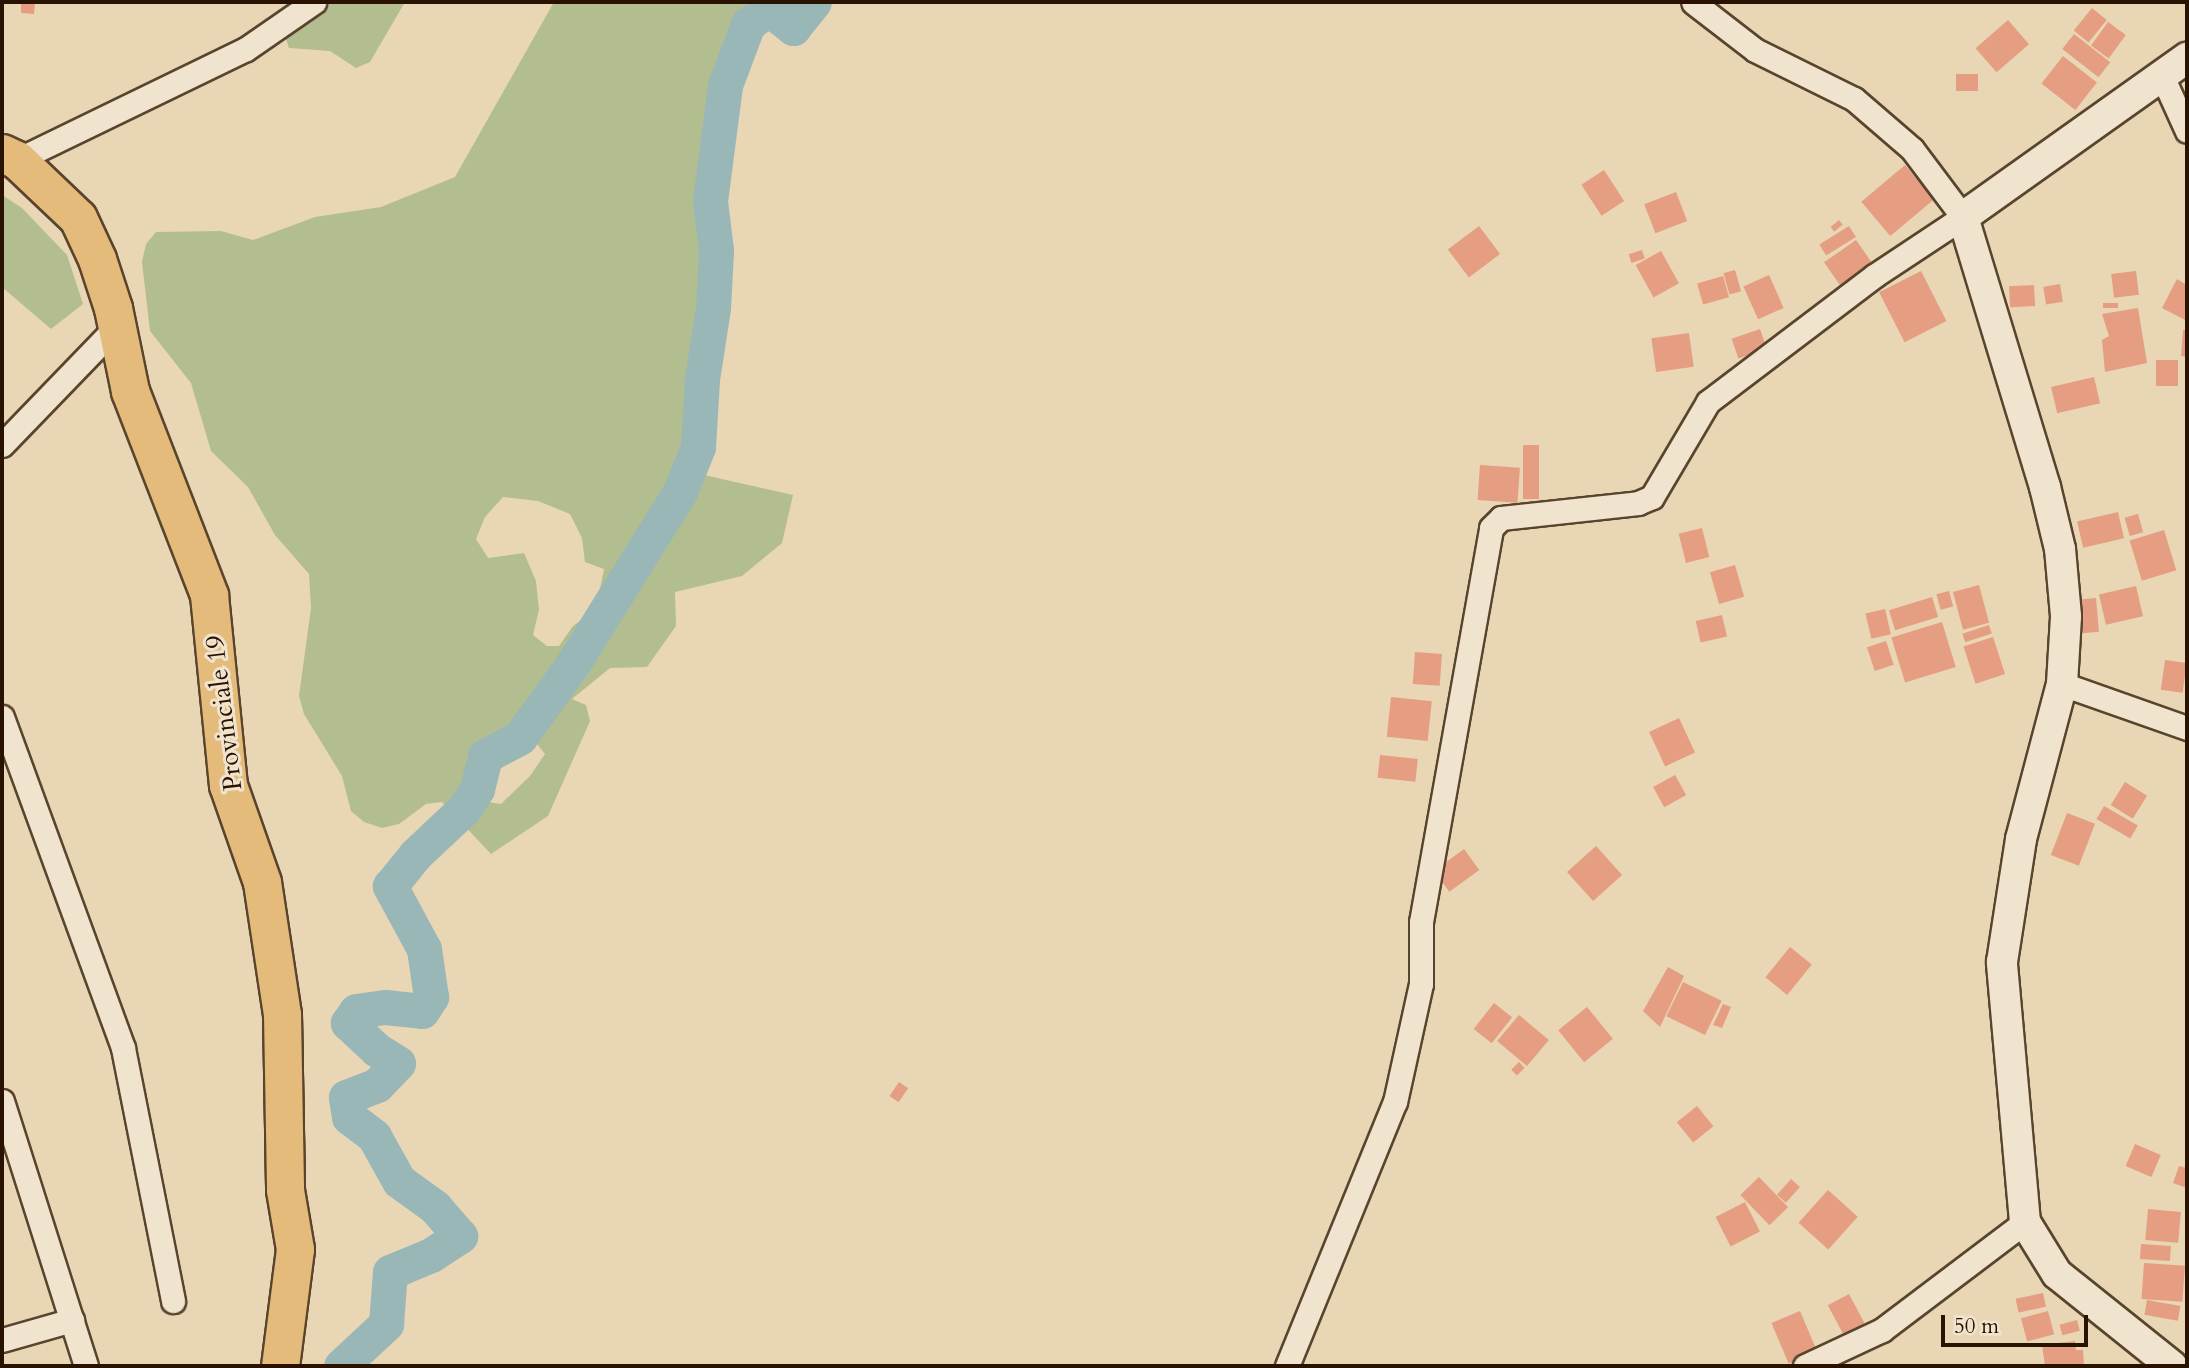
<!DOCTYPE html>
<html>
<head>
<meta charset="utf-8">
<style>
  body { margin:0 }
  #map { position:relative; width:2189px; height:1368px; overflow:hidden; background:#e8d6b5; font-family:Cardo,serif }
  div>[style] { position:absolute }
  .green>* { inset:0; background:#b3be90 }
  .river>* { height:35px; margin:-17.5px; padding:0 17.5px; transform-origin:17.5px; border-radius:17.5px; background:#9ab7b7 }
  .building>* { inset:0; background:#e59e81; transform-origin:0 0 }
  .roads { filter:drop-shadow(2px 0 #59442d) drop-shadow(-2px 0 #59442d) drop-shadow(0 2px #59442d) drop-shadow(0 -2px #59442d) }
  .minor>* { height:23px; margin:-11.5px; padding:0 11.5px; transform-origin:11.5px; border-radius:11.5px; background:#f0e4cf }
  .tertiary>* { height:30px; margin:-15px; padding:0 15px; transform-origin:15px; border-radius:15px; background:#f0e4cf }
  .primary>* { height:37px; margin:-18.5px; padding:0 18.5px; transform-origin:18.5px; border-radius:18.5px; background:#e4bb7a }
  span { translate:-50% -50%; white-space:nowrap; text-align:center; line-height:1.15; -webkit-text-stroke:6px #f0e4cf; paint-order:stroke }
  .street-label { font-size:26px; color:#291300 }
  .frame { position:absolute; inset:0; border:4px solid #291300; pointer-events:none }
  .scale { position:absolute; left:1941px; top:1315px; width:147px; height:32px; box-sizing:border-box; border:4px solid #291300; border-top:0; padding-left:9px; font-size:21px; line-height:24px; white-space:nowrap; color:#291300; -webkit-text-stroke:5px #f0e4cf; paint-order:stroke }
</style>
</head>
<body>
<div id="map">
  <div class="green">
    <div style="clip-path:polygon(332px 2px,405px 2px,370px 62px,356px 68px,330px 51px,289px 48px,286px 39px)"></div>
    <div style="clip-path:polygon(evenodd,554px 2px,748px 2px,737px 22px,708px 122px,706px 283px,688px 449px,704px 475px,793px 495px,782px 543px,742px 576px,675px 592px,676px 626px,647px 667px,610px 668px,572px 699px,586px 705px,590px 721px,548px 816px,491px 854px,442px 802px,426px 804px,399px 824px,382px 828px,364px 822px,351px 811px,342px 776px,304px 714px,299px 696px,311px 608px,309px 574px,275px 535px,248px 487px,211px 451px,191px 383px,150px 331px,142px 262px,146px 244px,156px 232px,221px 231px,253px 240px,315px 217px,381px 207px,455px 177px,554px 2px,503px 497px,538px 501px,570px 514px,582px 538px,585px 562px,604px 569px,596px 609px,573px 626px,559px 646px,547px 646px,533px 635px,539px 610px,536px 581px,524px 553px,488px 558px,476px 539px,485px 517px,503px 497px,554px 2px,537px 744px,545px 754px,530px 776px,501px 804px,487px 802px,494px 768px,537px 744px)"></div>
    <div style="clip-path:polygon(2px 195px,22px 208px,67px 255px,83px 304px,51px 329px,2px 287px)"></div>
  </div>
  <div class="river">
    <div style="left:341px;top:1366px;width:62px;rotate:-43deg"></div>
    <div style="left:386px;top:1324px;width:52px;rotate:-85.6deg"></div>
    <div style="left:390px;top:1272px;width:44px;rotate:-22.5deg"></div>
    <div style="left:431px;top:1255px;width:35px;rotate:-33deg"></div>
    <div style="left:460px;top:1236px;width:38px;rotate:-131deg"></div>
    <div style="left:435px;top:1207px;width:44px;rotate:-144.2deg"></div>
    <div style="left:399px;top:1181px;width:51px;rotate:-119.1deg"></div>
    <div style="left:374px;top:1136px;width:31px;rotate:-143deg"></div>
    <div style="left:349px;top:1117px;width:20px;rotate:-99deg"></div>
    <div style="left:346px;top:1097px;width:33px;rotate:-21deg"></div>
    <div style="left:377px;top:1085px;width:30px;rotate:-46deg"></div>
    <div style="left:398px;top:1063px;width:25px;rotate:-148deg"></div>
    <div style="left:377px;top:1050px;width:40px;rotate:-137deg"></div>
    <div style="left:348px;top:1023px;width:14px;rotate:-56deg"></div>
    <div style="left:356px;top:1011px;width:29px;rotate:-8deg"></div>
    <div style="left:385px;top:1007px;width:37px;rotate:6deg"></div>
    <div style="left:422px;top:1011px;width:17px;rotate:-57deg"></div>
    <div style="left:431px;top:997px;width:49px;rotate:-98.3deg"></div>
    <div style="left:424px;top:949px;width:72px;rotate:-118.4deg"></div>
    <div style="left:390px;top:886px;width:40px;rotate:-51deg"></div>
    <div style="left:415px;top:855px;width:66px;rotate:-43.2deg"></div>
    <div style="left:463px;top:810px;width:25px;rotate:-56deg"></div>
    <div style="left:477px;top:789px;width:34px;rotate:-76deg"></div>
    <div style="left:485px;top:756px;width:40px;rotate:-28deg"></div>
    <div style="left:520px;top:737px;width:92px;rotate:-54.2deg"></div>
    <div style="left:574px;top:662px;width:200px;rotate:-58.1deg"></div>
    <div style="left:680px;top:492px;width:48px;rotate:-68.2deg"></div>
    <div style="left:698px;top:447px;width:68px;rotate:-86.6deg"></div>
    <div style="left:702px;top:379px;width:72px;rotate:-81.2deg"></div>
    <div style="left:713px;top:308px;width:58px;rotate:-87deg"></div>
    <div style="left:716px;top:250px;width:49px;rotate:-97deg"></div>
    <div style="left:710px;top:201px;width:117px;rotate:-82.6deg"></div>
    <div style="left:725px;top:85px;width:65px;rotate:-69.3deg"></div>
    <div style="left:748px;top:24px;width:26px;rotate:-36deg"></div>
    <div style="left:769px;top:9px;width:31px;rotate:38deg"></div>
    <div style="left:793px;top:28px;width:33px;rotate:-51deg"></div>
  </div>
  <div class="building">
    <div style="clip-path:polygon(21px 2px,35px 2px,34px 14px,21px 13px)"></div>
    <div style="left:2092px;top:8px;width:19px;height:29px;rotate:39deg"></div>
    <div style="left:2008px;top:20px;width:32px;height:43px;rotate:49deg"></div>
    <div style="left:2108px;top:22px;width:22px;height:29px;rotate:36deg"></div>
    <div style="left:2074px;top:34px;width:46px;height:19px;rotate:38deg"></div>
    <div style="left:2063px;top:56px;width:43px;height:35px;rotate:38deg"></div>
    <div style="left:1956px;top:74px;width:22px;height:17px"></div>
    <div style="left:1905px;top:165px;width:45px;height:57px;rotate:50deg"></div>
    <div style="left:1604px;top:170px;width:37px;height:27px;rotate:57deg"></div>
    <div style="left:1676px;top:192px;width:31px;height:34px;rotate:69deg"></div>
    <div style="left:1839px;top:220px;width:6px;height:11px;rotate:51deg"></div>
    <div style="left:1479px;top:226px;width:35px;height:39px;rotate:53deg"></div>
    <div style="left:1849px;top:226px;width:13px;height:35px;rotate:58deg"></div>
    <div style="left:1856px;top:240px;width:28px;height:39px;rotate:55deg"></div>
    <div style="left:1642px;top:250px;width:9px;height:14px;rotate:72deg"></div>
    <div style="left:1661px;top:251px;width:37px;height:29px;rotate:61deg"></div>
    <div style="left:1735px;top:270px;width:22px;height:12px;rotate:74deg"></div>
    <div style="left:1921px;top:271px;width:56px;height:47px;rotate:63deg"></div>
    <div style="left:2136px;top:271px;width:24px;height:25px;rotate:83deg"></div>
    <div style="left:1769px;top:275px;width:36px;height:28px;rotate:66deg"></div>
    <div style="left:1723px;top:276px;width:22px;height:27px;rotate:74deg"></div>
    <div style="clip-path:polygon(2177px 279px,2187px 285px,2187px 321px,2162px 308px)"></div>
    <div style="left:2060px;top:284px;width:18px;height:17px;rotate:81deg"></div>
    <div style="left:2034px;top:285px;width:21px;height:25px;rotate:87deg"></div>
    <div style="left:2118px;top:303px;width:5px;height:15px;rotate:90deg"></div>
    <div style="clip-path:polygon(2138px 308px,2147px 363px,2105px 372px,2102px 340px,2109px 336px,2102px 314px)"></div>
    <div style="left:1760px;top:329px;width:21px;height:30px;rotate:71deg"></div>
    <div style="clip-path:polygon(2183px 330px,2187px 330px,2187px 357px,2181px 356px)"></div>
    <div style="left:1689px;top:333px;width:34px;height:38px;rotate:82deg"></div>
    <div style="left:2156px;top:360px;width:22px;height:26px"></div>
    <div style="left:2094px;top:377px;width:27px;height:44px;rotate:77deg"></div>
    <div style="left:1523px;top:445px;width:16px;height:54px"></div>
    <div style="left:1480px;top:465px;width:40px;height:35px;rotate:4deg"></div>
    <div style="left:2118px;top:512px;width:27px;height:42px;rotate:77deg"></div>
    <div style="left:2138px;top:514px;width:19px;height:14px;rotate:74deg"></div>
    <div style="left:1702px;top:528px;width:30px;height:24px;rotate:76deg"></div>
    <div style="left:2164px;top:530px;width:42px;height:36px;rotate:73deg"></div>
    <div style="left:1735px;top:565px;width:33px;height:26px;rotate:74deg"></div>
    <div style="left:1979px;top:585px;width:39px;height:27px;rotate:75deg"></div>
    <div style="left:2136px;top:586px;width:31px;height:38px;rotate:77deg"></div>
    <div style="left:1949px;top:591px;width:16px;height:13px;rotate:75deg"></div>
    <div style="left:1932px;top:597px;width:21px;height:45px;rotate:73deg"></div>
    <div style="left:2096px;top:598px;width:34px;height:19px;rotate:85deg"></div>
    <div style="left:1885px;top:609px;width:26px;height:20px;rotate:77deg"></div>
    <div style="left:1722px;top:615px;width:22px;height:27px;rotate:77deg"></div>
    <div style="left:1942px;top:622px;width:47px;height:53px;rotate:73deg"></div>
    <div style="left:1989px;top:625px;width:9px;height:28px;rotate:72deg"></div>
    <div style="left:1993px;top:637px;width:39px;height:31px;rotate:72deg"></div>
    <div style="left:1886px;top:641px;width:25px;height:20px;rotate:72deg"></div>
    <div style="left:1415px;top:652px;width:27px;height:32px;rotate:4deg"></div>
    <div style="left:2165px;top:660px;width:22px;height:30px;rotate:8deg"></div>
    <div style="left:1391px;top:697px;width:41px;height:40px;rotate:6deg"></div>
    <div style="left:1679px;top:718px;width:38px;height:33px;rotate:65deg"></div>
    <div style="left:1380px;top:755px;width:38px;height:23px;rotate:6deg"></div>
    <div style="left:1675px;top:775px;width:23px;height:25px;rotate:61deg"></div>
    <div style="left:2125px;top:782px;width:26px;height:27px;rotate:32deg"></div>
    <div style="left:2104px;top:806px;width:39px;height:15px;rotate:30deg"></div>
    <div style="left:2067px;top:813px;width:30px;height:45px;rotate:21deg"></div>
    <div style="left:1596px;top:846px;width:39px;height:39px;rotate:48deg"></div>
    <div style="left:1464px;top:849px;width:26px;height:37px;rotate:54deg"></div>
    <div style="left:1790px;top:947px;width:28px;height:39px;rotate:39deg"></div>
    <div style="clip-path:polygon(1668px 967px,1684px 976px,1660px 1027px,1643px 1011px)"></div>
    <div style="left:1683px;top:982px;width:43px;height:38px;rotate:26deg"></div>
    <div style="left:1494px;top:1003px;width:23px;height:33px;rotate:38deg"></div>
    <div style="clip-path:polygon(1723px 1004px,1731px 1007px,1722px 1028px,1713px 1025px)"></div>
    <div style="left:1587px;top:1007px;width:41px;height:37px;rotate:51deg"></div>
    <div style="left:1519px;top:1015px;width:39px;height:34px;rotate:40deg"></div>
    <div style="left:1519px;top:1062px;width:8px;height:11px;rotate:45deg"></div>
    <div style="left:899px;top:1082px;width:11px;height:17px;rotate:34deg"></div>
    <div style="left:1697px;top:1106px;width:26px;height:26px;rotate:51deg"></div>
    <div style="left:2135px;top:1144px;width:28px;height:24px;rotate:23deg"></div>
    <div style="clip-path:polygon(2179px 1166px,2187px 1168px,2187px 1188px,2173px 1183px)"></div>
    <div style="left:1759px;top:1177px;width:42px;height:26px;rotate:46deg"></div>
    <div style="left:1791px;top:1179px;width:12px;height:21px;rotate:42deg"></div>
    <div style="left:1828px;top:1190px;width:40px;height:44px;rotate:42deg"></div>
    <div style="left:1745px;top:1202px;width:33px;height:33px;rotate:63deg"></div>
    <div style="left:2148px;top:1209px;width:33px;height:31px;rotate:5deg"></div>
    <div style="left:2141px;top:1244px;width:30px;height:15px;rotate:4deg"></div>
    <div style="left:2144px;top:1263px;width:41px;height:36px;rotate:4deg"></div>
    <div style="left:2043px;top:1293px;width:14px;height:28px;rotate:78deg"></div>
    <div style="left:1849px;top:1294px;width:36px;height:24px;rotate:62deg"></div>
    <div style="left:2147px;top:1300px;width:34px;height:15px;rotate:10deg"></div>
    <div style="left:1800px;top:1311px;width:44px;height:31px;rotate:67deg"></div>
    <div style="left:2048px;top:1311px;width:24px;height:28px;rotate:75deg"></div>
    <div style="left:2077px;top:1320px;width:11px;height:18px;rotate:75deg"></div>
    <div style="clip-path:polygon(2075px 1341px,2076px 1350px,2083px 1350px,2084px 1366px,2045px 1366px,2042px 1345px)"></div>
  </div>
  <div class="roads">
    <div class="minor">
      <div style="left:2162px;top:76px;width:60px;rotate:65.6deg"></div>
      <div style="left:17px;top:160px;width:254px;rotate:-25.9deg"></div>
      <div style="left:246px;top:49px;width:83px;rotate:-34.7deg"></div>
      <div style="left:2px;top:445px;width:164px;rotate:-46deg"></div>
      <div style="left:2062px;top:684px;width:133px;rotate:19.4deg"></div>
      <div style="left:2px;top:717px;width:352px;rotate:69.9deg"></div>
      <div style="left:123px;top:1048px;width:258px;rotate:78.8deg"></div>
      <div style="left:2px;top:1101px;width:278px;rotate:72.4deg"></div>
      <div style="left:2px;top:1340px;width:73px;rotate:-15.9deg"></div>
      <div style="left:1287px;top:1366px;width:285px;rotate:-67.8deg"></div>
      <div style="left:1395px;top:1102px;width:121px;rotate:-77.6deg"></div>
      <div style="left:1421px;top:984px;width:62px;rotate:-90deg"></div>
      <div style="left:1421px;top:922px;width:400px;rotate:-79.9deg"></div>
      <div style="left:1491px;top:528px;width:14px;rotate:-45deg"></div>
      <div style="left:1501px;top:518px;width:138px;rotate:-6.2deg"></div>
      <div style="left:1638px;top:503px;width:15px;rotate:-23deg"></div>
      <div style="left:1652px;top:497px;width:110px;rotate:-59.5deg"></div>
      <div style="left:1708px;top:402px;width:208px;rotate:-37.2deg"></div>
      <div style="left:1874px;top:276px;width:107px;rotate:-33.5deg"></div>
      <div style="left:1963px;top:217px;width:85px;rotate:-126.9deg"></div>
      <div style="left:1912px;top:149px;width:77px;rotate:-139.2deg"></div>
      <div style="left:1854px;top:99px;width:110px;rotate:-153.7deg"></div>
      <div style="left:1755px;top:50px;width:78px;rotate:-142.3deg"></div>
      <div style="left:1805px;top:1366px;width:85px;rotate:-25.1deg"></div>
      <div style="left:1882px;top:1330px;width:179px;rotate:-37.1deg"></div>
    </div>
    <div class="tertiary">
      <div style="left:2172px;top:1366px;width:147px;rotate:-141.3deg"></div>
      <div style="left:2057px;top:1274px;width:61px;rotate:-121.6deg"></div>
      <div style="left:2025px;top:1222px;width:261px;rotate:-95.1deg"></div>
      <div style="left:2002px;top:962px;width:124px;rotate:-81.2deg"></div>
      <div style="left:2021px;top:839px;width:160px;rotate:-75.2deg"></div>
      <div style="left:2062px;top:684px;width:68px;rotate:-86.6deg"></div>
      <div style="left:2066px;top:616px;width:67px;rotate:-95.1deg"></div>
      <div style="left:2060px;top:549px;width:64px;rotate:-103.6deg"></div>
      <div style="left:2045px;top:487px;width:282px;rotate:-106.9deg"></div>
      <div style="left:1963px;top:217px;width:275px;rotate:-35.4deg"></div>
    </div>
    <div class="primary">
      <div style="left:2px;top:153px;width:17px;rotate:25deg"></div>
      <div style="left:17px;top:160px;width:84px;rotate:43.6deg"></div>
      <div style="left:78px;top:218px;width:45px;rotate:65.1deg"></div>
      <div style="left:97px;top:259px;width:52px;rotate:71.9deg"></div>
      <div style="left:113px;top:308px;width:85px;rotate:78.4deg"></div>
      <div style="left:130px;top:391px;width:219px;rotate:68.8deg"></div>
      <div style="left:209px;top:595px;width:191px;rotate:84.3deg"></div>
      <div style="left:228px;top:785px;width:103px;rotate:70.7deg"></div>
      <div style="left:262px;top:882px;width:134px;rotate:81.4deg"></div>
      <div style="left:282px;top:1014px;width:176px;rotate:89deg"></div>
      <div style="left:285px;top:1190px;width:60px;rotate:80.4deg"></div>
      <div style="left:295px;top:1249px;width:118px;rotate:97.3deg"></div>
    </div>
  </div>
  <div class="street-label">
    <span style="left:224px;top:713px;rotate:-97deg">Provinciale 19</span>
  </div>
  <div class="frame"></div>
  <div class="scale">50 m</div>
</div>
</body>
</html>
